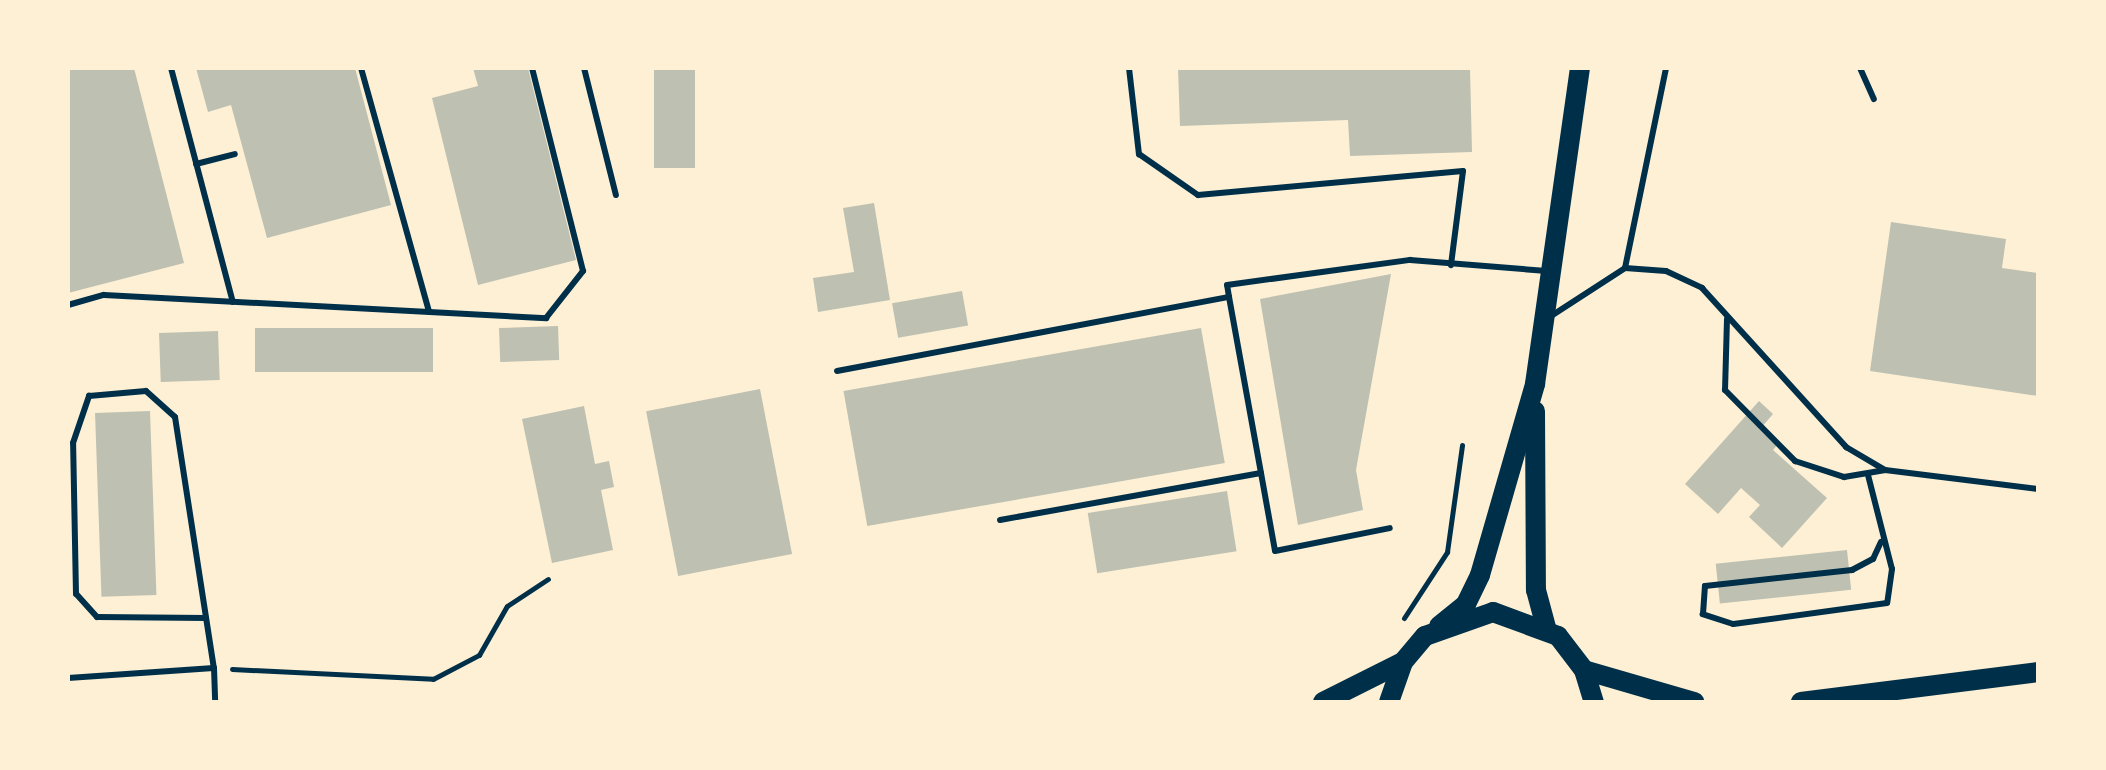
<!DOCTYPE html>
<html>
<head>
<meta charset="utf-8">
<style>
  body { margin:0 }
  #map { position:relative; width:2106px; height:770px; overflow:hidden; background:#fdf0d5; font-family:Barlow,sans-serif }
  div>[style] { position:absolute }
  .building>* { inset:0; background:#bec0b2; transform-origin:0 0 }
  .path>* { height:5px; margin:-2.5px; padding:0 2.5px; transform-origin:2.5px; border-radius:2.5px; background:#003049 }
  .service>* { height:6px; margin:-3px; padding:0 3px; transform-origin:3px; border-radius:3px; background:#003049 }
  .primary>* { height:20px; margin:-10px; padding:0 10px; transform-origin:10px; border-radius:10px; background:#003049 }
  span { translate:-50% -50%; white-space:nowrap; text-align:center; line-height:1.15; -webkit-text-stroke:10px #fdf0d5; paint-order:stroke }
  .frame { position:absolute; inset:0; border:70px solid #fdf0d5; pointer-events:none }
</style>
</head>
<body>
<div id="map">
  <div class="building">
    <div style="clip-path:polygon(68px 68px,134px 68px,184px 263px,68px 293px)"></div>
    <div style="clip-path:polygon(196px 68px,355px 68px,391px 205px,267px 238px,231px 105px,208px 112px)"></div>
    <div style="clip-path:polygon(473px 68px,528px 68px,576px 260px,478px 285px,432px 98px,478px 86px)"></div>
    <div style="left:654px;top:68px;width:41px;height:100px"></div>
    <div style="clip-path:polygon(1178px 68px,1470px 68px,1472px 152px,1350px 156px,1348px 120px,1180px 126px)"></div>
    <div style="clip-path:polygon(874px 203px,890px 300px,818px 312px,813px 278px,854px 272px,843px 208px)"></div>
    <div style="clip-path:polygon(1891px 222px,2006px 239px,2002px 268px,2038px 273px,2038px 396px,1870px 371px)"></div>
    <div style="clip-path:polygon(1391px 274px,1356px 470px,1363px 510px,1298px 525px,1260px 299px)"></div>
    <div style="left:962px;top:291px;width:35px;height:71px;rotate:80deg"></div>
    <div style="left:558px;top:326px;width:34px;height:59px;rotate:88deg"></div>
    <div style="left:255px;top:328px;width:178px;height:44px"></div>
    <div style="left:1201px;top:328px;width:137px;height:363px;rotate:80deg"></div>
    <div style="left:218px;top:331px;width:49px;height:59px;rotate:88deg"></div>
    <div style="left:760px;top:389px;width:168px;height:116px;rotate:79deg"></div>
    <div style="clip-path:polygon(1759px 401px,1773px 414px,1761px 428px,1778px 444px,1773px 450px,1827px 498px,1782px 548px,1749px 517px,1760px 505px,1741px 488px,1718px 514px,1685px 484px)"></div>
    <div style="clip-path:polygon(584px 406px,595px 464px,609px 461px,614px 487px,601px 490px,613px 550px,552px 563px,522px 419px)"></div>
    <div style="left:150px;top:411px;width:184px;height:55px;rotate:88deg"></div>
    <div style="left:1227px;top:491px;width:61px;height:141px;rotate:81deg"></div>
    <div style="left:1847px;top:550px;width:40px;height:132px;rotate:84deg"></div>
  </div>
  <div class="path">
    <div style="left:1404px;top:618px;width:79px;rotate:-56.9deg"></div>
    <div style="left:1447px;top:552px;width:108px;rotate:-82deg"></div>
    <div style="left:232px;top:669px;width:201px;rotate:2.8deg"></div>
    <div style="left:433px;top:679px;width:52px;rotate:-27.6deg"></div>
    <div style="left:479px;top:655px;width:56px;rotate:-60.3deg"></div>
    <div style="left:507px;top:606px;width:49px;rotate:-33.4deg"></div>
  </div>
  <div class="service">
    <div style="left:171px;top:68px;width:242px;rotate:75.2deg"></div>
    <div style="left:361px;top:68px;width:253px;rotate:74.4deg"></div>
    <div style="left:584px;top:68px;width:131px;rotate:75.9deg"></div>
    <div style="left:1129px;top:68px;width:87px;rotate:83.4deg"></div>
    <div style="left:1139px;top:154px;width:72px;rotate:34.8deg"></div>
    <div style="left:1198px;top:195px;width:266px;rotate:-5.2deg"></div>
    <div style="left:1463px;top:171px;width:95px;rotate:97.3deg"></div>
    <div style="left:1860px;top:68px;width:34px;rotate:66deg"></div>
    <div style="left:196px;top:164px;width:40px;rotate:-14.4deg"></div>
    <div style="left:1625px;top:268px;width:41px;rotate:4.2deg"></div>
    <div style="left:1666px;top:271px;width:40px;rotate:25deg"></div>
    <div style="left:1702px;top:288px;width:215px;rotate:47.8deg"></div>
    <div style="left:1846px;top:447px;width:45px;rotate:30.5deg"></div>
    <div style="left:1885px;top:470px;width:154px;rotate:7.1deg"></div>
    <div style="left:68px;top:305px;width:37px;rotate:-16deg"></div>
    <div style="left:104px;top:295px;width:443px;rotate:3deg"></div>
    <div style="left:546px;top:318px;width:60px;rotate:-51.8deg"></div>
    <div style="left:583px;top:271px;width:209px;rotate:-104.1deg"></div>
    <div style="left:1548px;top:318px;width:92px;rotate:-33deg"></div>
    <div style="left:1625px;top:268px;width:204px;rotate:-78.4deg"></div>
    <div style="left:1727px;top:319px;width:71px;rotate:91.6deg"></div>
    <div style="left:1725px;top:390px;width:100px;rotate:45.4deg"></div>
    <div style="left:1795px;top:461px;width:52px;rotate:18.1deg"></div>
    <div style="left:1844px;top:477px;width:42px;rotate:-9.7deg"></div>
    <div style="left:837px;top:371px;width:399px;rotate:-10.7deg"></div>
    <div style="left:1229px;top:297px;width:12px;rotate:-99deg"></div>
    <div style="left:1227px;top:285px;width:185px;rotate:-7.8deg"></div>
    <div style="left:1410px;top:260px;width:137px;rotate:4.6deg"></div>
    <div style="left:1261px;top:473px;width:79px;rotate:79.8deg"></div>
    <div style="left:1275px;top:551px;width:117px;rotate:-11.3deg"></div>
    <div style="left:1868px;top:475px;width:97px;rotate:75.7deg"></div>
    <div style="left:1892px;top:569px;width:34px;rotate:98deg"></div>
    <div style="left:1887px;top:603px;width:155px;rotate:172.2deg"></div>
    <div style="left:1733px;top:624px;width:32px;rotate:-162deg"></div>
    <div style="left:1703px;top:614px;width:28px;rotate:-86deg"></div>
    <div style="left:1705px;top:586px;width:148px;rotate:-6.2deg"></div>
    <div style="left:1852px;top:570px;width:24px;rotate:-28deg"></div>
    <div style="left:1873px;top:559px;width:19px;rotate:-65deg"></div>
    <div style="left:1000px;top:520px;width:265px;rotate:-10.2deg"></div>
    <div style="left:1261px;top:473px;width:179px;rotate:-100.3deg"></div>
    <div style="left:206px;top:618px;width:109px;rotate:-179.5deg"></div>
    <div style="left:97px;top:617px;width:31px;rotate:-132deg"></div>
    <div style="left:76px;top:594px;width:151px;rotate:-91.1deg"></div>
    <div style="left:73px;top:443px;width:50px;rotate:-71.2deg"></div>
    <div style="left:89px;top:396px;width:57px;rotate:-5deg"></div>
    <div style="left:146px;top:391px;width:39px;rotate:42deg"></div>
    <div style="left:175px;top:417px;width:254px;rotate:81.2deg"></div>
    <div style="left:214px;top:668px;width:34px;rotate:88deg"></div>
    <div style="left:68px;top:678px;width:146px;rotate:-3.9deg"></div>
  </div>
  <div class="primary">
    <div style="left:1535px;top:411px;width:179px;rotate:89.7deg"></div>
    <div style="left:1536px;top:590px;width:39px;rotate:75deg"></div>
    <div style="left:1439px;top:626px;width:35px;rotate:-39deg"></div>
    <div style="left:1466px;top:604px;width:32px;rotate:-64deg"></div>
    <div style="left:1480px;top:575px;width:199px;rotate:-73.9deg"></div>
    <div style="left:1535px;top:384px;width:319px;rotate:-81.9deg"></div>
    <div style="left:1584px;top:670px;width:115px;rotate:16.2deg"></div>
    <div style="left:1323px;top:702px;width:87px;rotate:-26.6deg"></div>
    <div style="left:1389px;top:702px;width:42px;rotate:-70.7deg"></div>
    <div style="left:1403px;top:662px;width:34px;rotate:-50deg"></div>
    <div style="left:1425px;top:636px;width:72px;rotate:-19.4deg"></div>
    <div style="left:1493px;top:612px;width:69px;rotate:20.3deg"></div>
    <div style="left:1558px;top:636px;width:43px;rotate:52.6deg"></div>
    <div style="left:1584px;top:670px;width:34px;rotate:73deg"></div>
    <div style="left:1801px;top:702px;width:239px;rotate:-7.2deg"></div>
  </div>
  <div class="frame"></div>
</div>
</body>
</html>
